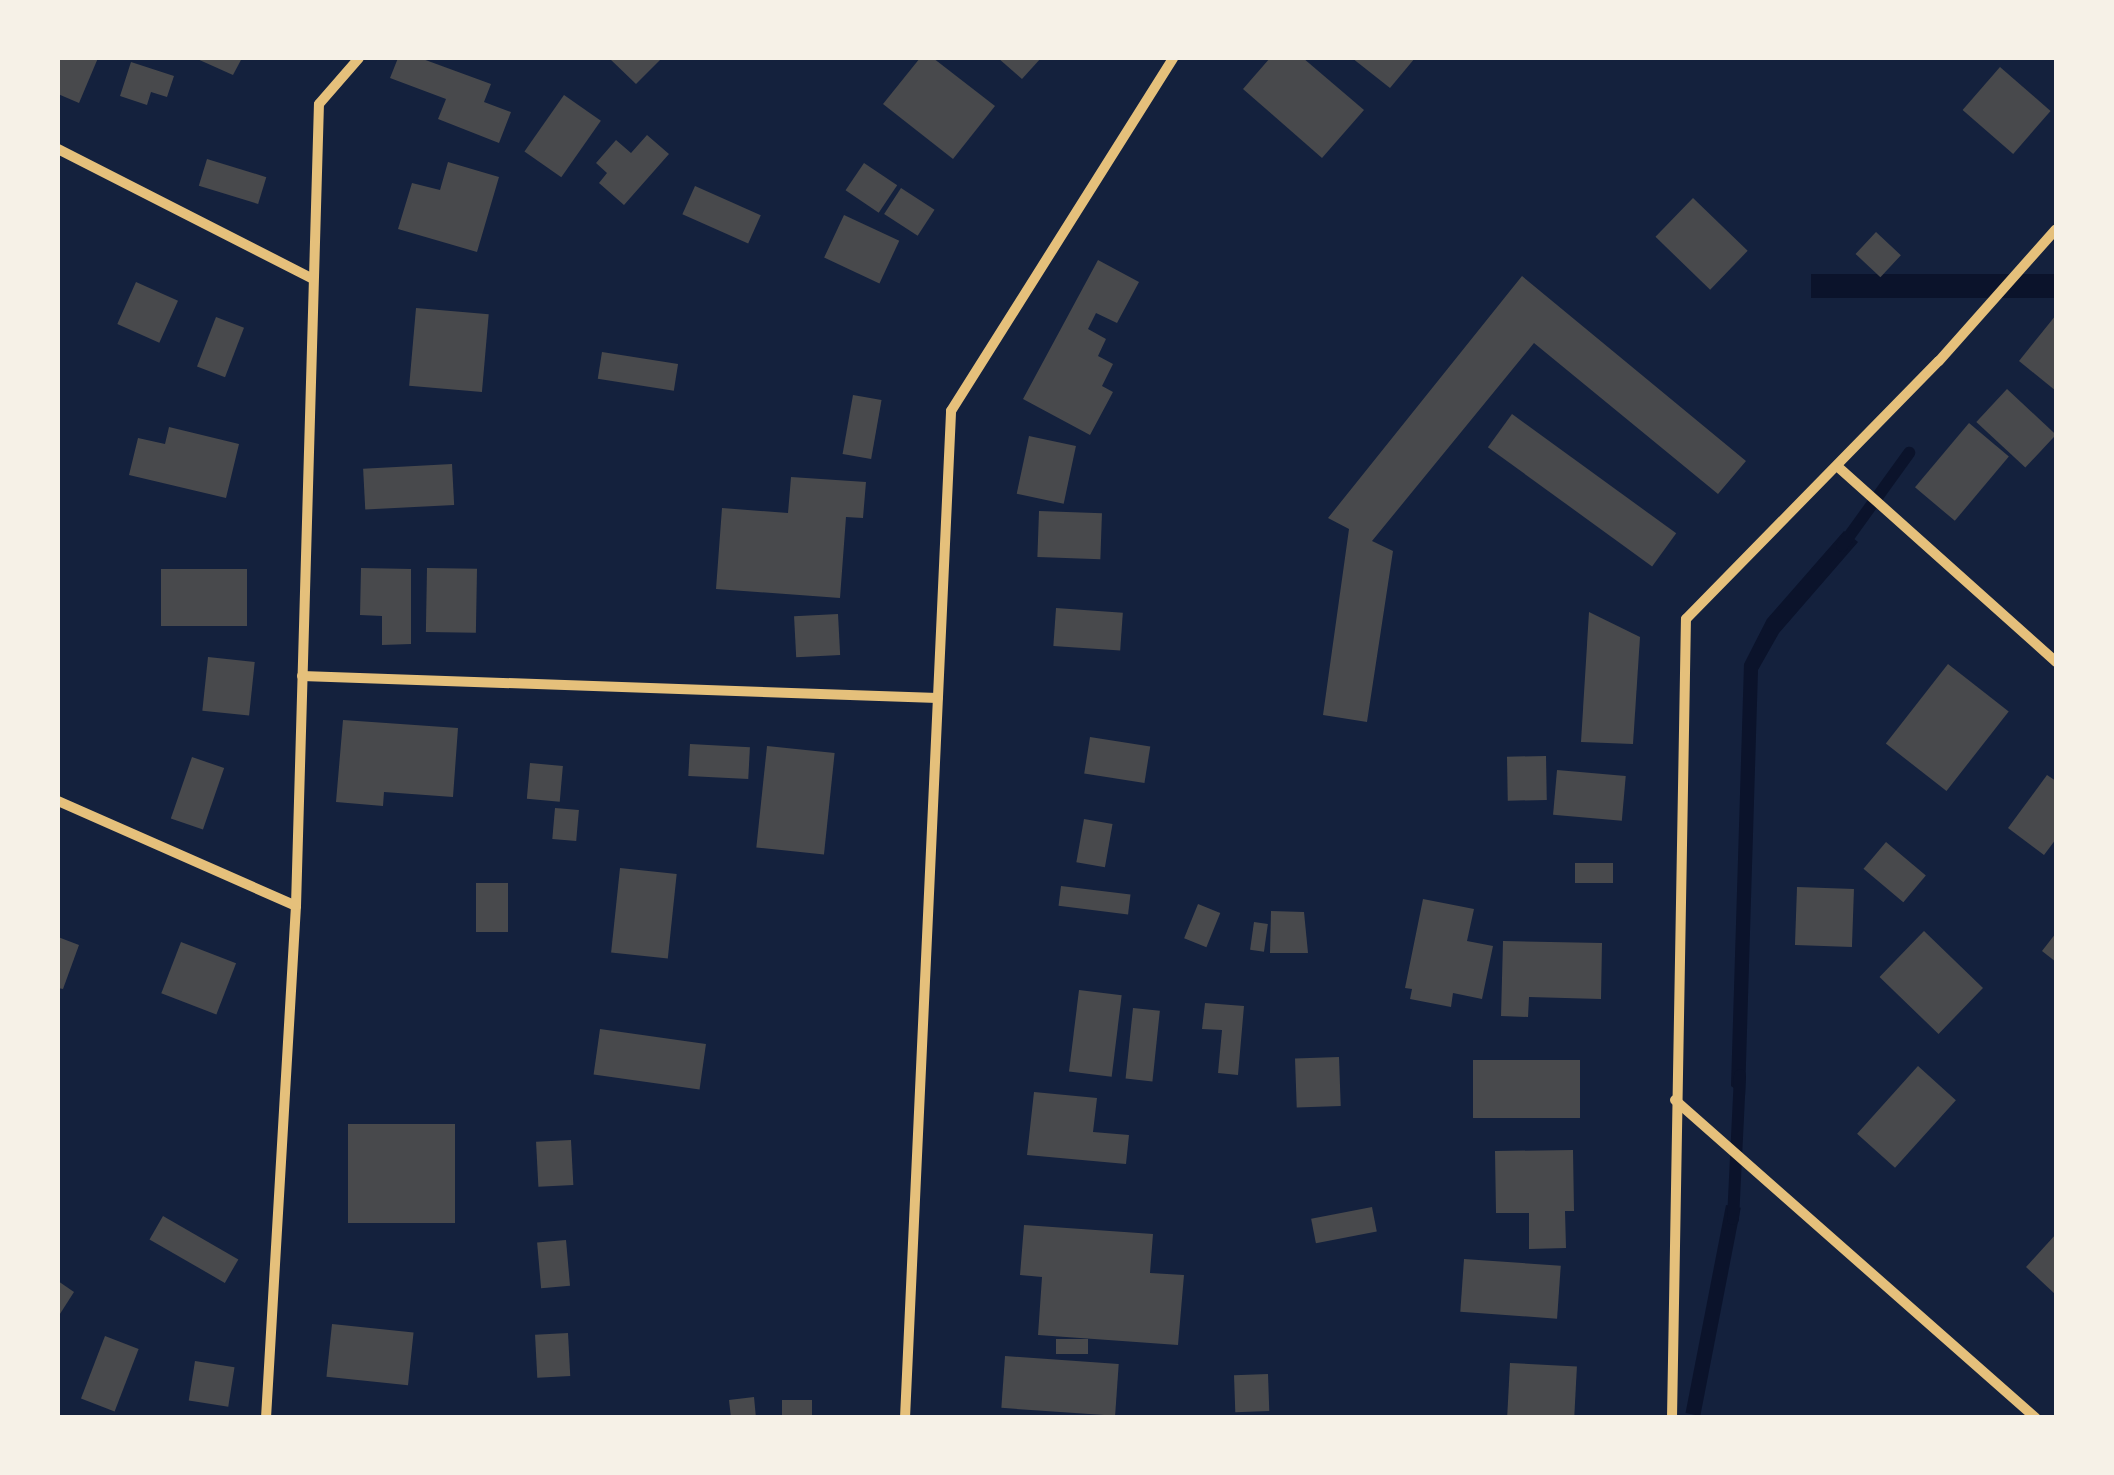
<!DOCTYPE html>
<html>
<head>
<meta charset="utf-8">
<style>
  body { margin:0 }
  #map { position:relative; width:2114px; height:1475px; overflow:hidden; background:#14213d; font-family:"Exo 2",sans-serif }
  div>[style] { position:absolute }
  .water>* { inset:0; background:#0b132b; transform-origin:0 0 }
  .stream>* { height:12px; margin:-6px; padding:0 6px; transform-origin:6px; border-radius:6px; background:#0b132b }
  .building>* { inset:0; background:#48494c; transform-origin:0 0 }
  .minor>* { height:10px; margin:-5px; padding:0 5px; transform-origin:5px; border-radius:5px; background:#e5c07b }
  span { translate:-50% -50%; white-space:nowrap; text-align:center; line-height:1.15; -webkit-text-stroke:10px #f6f1e7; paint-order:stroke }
  .frame { position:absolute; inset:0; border:60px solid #f6f1e7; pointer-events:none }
</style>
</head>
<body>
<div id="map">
  <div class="water">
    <div style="left:2056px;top:274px;width:24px;height:245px;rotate:90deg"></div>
    <div style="clip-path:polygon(1844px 531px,1858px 542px,1779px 633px,1758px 670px,1745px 1096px,1731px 1086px,1744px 664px,1767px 619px)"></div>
    <div style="left:1726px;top:1205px;width:15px;height:212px;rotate:11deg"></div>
  </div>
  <div class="stream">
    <div style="left:1842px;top:546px;width:115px;rotate:-54.2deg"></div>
    <div style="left:1733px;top:1219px;width:144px;rotate:-87.2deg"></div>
  </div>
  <div class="building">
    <div style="clip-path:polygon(58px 58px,98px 58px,79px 103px,58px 94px)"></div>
    <div style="clip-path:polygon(195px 58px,242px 58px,233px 75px)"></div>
    <div style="clip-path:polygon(398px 58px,420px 58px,491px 84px,484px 102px,511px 112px,499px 143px,438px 119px,446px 99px,390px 78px)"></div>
    <div style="clip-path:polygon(609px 58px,662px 58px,636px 84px)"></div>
    <div style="clip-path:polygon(920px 58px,933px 58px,995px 106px,953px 159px,883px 104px)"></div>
    <div style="clip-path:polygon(998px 58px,1041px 58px,1022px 79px)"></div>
    <div style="clip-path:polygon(1270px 58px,1303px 58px,1364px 110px,1322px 158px,1243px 89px)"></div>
    <div style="clip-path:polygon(1352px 58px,1415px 58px,1390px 88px)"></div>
    <div style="clip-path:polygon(131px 62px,174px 76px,167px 97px,151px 92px,147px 105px,120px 96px)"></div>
    <div style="left:2000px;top:67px;width:67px;height:57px;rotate:41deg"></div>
    <div style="left:564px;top:95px;width:45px;height:69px;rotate:35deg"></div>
    <div style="clip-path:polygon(647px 135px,669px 154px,624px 205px,599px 183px,607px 173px,596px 163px,616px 140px,631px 153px)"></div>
    <div style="left:207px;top:159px;width:62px;height:28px;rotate:17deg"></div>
    <div style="clip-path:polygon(448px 162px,499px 177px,477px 252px,398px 229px,412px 183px,440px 190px)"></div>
    <div style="left:864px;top:163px;width:40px;height:33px;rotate:34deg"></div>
    <div style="left:695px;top:186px;width:72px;height:31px;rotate:24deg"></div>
    <div style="left:901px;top:188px;width:40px;height:31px;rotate:33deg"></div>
    <div style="left:1693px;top:198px;width:76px;height:54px;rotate:44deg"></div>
    <div style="left:844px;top:215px;width:61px;height:47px;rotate:25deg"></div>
    <div style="left:1876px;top:232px;width:34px;height:30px;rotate:43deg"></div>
    <div style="clip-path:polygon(1098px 260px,1139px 282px,1117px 323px,1096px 313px,1088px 329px,1106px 339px,1098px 356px,1113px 364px,1102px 386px,1113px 392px,1090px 435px,1023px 399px)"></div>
    <div style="clip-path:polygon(1522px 276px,1746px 461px,1718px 494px,1534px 343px,1372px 541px,1393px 551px,1367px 722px,1323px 715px,1349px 529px,1328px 518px)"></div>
    <div style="left:136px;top:282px;width:46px;height:46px;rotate:24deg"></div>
    <div style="left:416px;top:308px;width:73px;height:78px;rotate:5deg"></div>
    <div style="clip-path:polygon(2056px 315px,2056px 391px,2019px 361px)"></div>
    <div style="left:216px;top:317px;width:30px;height:53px;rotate:21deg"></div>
    <div style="left:602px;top:352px;width:77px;height:27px;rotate:9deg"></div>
    <div style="left:2007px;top:389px;width:67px;height:45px;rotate:43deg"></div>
    <div style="left:853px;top:395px;width:29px;height:60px;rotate:10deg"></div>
    <div style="left:1512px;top:414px;width:203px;height:41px;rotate:36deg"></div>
    <div style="left:1969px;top:423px;width:52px;height:84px;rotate:40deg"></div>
    <div style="clip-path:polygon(169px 427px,239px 444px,226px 498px,129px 475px,138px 438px,165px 444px)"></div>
    <div style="left:1029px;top:436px;width:48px;height:59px;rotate:12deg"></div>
    <div style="left:452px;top:464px;width:41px;height:89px;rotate:87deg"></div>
    <div style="clip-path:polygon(791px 477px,866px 482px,863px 518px,846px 517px,840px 598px,716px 589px,722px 508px,788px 513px)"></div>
    <div style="left:1039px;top:511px;width:63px;height:46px;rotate:2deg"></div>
    <div style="clip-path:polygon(361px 568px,411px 569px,411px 644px,382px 645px,382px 616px,360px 615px)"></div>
    <div style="left:427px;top:568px;width:50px;height:64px;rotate:1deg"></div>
    <div style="left:161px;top:569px;width:86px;height:57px"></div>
    <div style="left:1056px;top:608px;width:67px;height:38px;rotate:4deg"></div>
    <div style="clip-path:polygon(1589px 612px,1640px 637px,1633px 744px,1581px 742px)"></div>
    <div style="left:838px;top:614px;width:41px;height:44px;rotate:87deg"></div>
    <div style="left:208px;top:657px;width:47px;height:54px;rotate:6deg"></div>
    <div style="left:1948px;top:664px;width:77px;height:101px;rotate:38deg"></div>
    <div style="clip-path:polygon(343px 720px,458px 728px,453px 797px,384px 792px,383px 806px,336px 802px)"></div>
    <div style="left:1090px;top:737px;width:61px;height:37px;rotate:9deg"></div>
    <div style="left:690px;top:744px;width:60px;height:32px;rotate:3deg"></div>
    <div style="left:767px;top:746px;width:68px;height:102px;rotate:6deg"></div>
    <div style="left:1546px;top:756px;width:44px;height:39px;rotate:89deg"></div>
    <div style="left:192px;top:757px;width:34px;height:65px;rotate:19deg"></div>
    <div style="left:530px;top:763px;width:33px;height:36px;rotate:5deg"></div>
    <div style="left:1557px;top:770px;width:69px;height:45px;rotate:5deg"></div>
    <div style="clip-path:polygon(2047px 775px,2056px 781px,2056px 839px,2044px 855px,2008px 828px)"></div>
    <div style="left:555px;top:808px;width:24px;height:31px;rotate:5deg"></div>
    <div style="left:1084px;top:819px;width:29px;height:44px;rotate:10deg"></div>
    <div style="left:1886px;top:842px;width:52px;height:35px;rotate:40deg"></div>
    <div style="left:1575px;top:863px;width:38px;height:20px"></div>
    <div style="left:620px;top:868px;width:57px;height:85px;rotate:6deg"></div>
    <div style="left:476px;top:883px;width:32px;height:49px"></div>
    <div style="left:1061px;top:886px;width:70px;height:20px;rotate:7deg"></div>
    <div style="left:1797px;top:887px;width:57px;height:58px;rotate:2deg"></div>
    <div style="clip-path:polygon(1423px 899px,1474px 909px,1467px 941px,1493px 946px,1482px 999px,1453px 993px,1451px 1007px,1410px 999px,1412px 989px,1405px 988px)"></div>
    <div style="left:1198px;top:904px;width:24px;height:37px;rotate:22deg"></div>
    <div style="clip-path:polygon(1271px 911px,1304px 912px,1308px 953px,1270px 953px)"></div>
    <div style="left:1254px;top:922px;width:14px;height:28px;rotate:8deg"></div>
    <div style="left:1924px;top:931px;width:82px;height:64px;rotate:44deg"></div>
    <div style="clip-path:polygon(2056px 933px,2056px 962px,2042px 951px)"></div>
    <div style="clip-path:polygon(58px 937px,79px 945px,63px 989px,58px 988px)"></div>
    <div style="clip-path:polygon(1503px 941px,1602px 943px,1601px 999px,1529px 997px,1528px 1017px,1501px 1016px)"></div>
    <div style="left:181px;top:942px;width:59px;height:55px;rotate:21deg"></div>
    <div style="left:1079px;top:990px;width:43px;height:82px;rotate:7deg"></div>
    <div style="clip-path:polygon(1205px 1003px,1244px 1006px,1238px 1075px,1218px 1073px,1222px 1030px,1202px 1029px)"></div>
    <div style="left:1133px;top:1008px;width:27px;height:71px;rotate:6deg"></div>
    <div style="left:600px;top:1029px;width:107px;height:46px;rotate:8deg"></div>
    <div style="left:1339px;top:1057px;width:49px;height:44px;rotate:88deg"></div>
    <div style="left:1580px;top:1060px;width:58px;height:107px;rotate:90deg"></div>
    <div style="left:1918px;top:1066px;width:51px;height:91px;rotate:42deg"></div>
    <div style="clip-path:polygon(1034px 1092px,1097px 1098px,1093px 1132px,1129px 1135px,1126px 1164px,1027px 1155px)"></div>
    <div style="left:348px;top:1124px;width:107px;height:99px"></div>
    <div style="left:571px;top:1140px;width:45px;height:35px;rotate:87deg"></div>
    <div style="clip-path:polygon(1573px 1150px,1574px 1211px,1565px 1211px,1566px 1248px,1529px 1249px,1529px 1213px,1496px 1213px,1495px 1151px)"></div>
    <div style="left:1372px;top:1207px;width:25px;height:62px;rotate:79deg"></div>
    <div style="left:163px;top:1216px;width:87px;height:27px;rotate:30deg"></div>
    <div style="clip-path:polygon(1024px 1225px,1153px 1234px,1150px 1273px,1184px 1275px,1178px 1345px,1038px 1335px,1042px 1277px,1020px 1275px)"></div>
    <div style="clip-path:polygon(2056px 1234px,2056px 1295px,2026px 1267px)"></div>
    <div style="left:566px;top:1240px;width:46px;height:29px;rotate:85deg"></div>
    <div style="left:1464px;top:1259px;width:97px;height:53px;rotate:4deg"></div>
    <div style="clip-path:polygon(58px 1281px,74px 1292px,58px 1317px)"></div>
    <div style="left:332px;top:1324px;width:82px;height:53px;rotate:6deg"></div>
    <div style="left:568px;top:1333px;width:43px;height:33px;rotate:87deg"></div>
    <div style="left:105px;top:1336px;width:36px;height:67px;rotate:21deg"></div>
    <div style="left:1056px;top:1339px;width:32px;height:15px"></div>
    <div style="left:1005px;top:1356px;width:114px;height:52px;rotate:4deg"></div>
    <div style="left:195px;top:1361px;width:40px;height:40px;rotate:9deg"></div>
    <div style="left:1510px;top:1363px;width:67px;height:55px;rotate:3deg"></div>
    <div style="left:1268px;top:1374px;width:37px;height:34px;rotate:88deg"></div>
    <div style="clip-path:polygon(754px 1397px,756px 1418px,731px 1418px,729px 1400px)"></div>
    <div style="left:782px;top:1400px;width:30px;height:18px"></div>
  </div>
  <div class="minor">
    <div style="left:58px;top:149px;width:286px;rotate:27deg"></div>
    <div style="left:1837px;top:466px;width:294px;rotate:41.8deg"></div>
    <div style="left:302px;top:676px;width:636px;rotate:1.98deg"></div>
    <div style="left:58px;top:801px;width:260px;rotate:23.8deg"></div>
    <div style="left:1675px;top:1100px;width:481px;rotate:41.4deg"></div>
    <div style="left:266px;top:1418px;width:513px;rotate:-86.65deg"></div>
    <div style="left:296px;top:906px;width:802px;rotate:-88.36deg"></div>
    <div style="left:319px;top:104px;width:61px;rotate:-49deg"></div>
    <div style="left:905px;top:1418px;width:1008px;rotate:-87.38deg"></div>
    <div style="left:951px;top:411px;width:417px;rotate:-57.8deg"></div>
    <div style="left:1672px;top:1418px;width:799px;rotate:-89deg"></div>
    <div style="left:1686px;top:619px;width:361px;rotate:-45.6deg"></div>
    <div style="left:1939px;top:361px;width:176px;rotate:-48.4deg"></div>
  </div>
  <div class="frame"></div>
</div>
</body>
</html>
